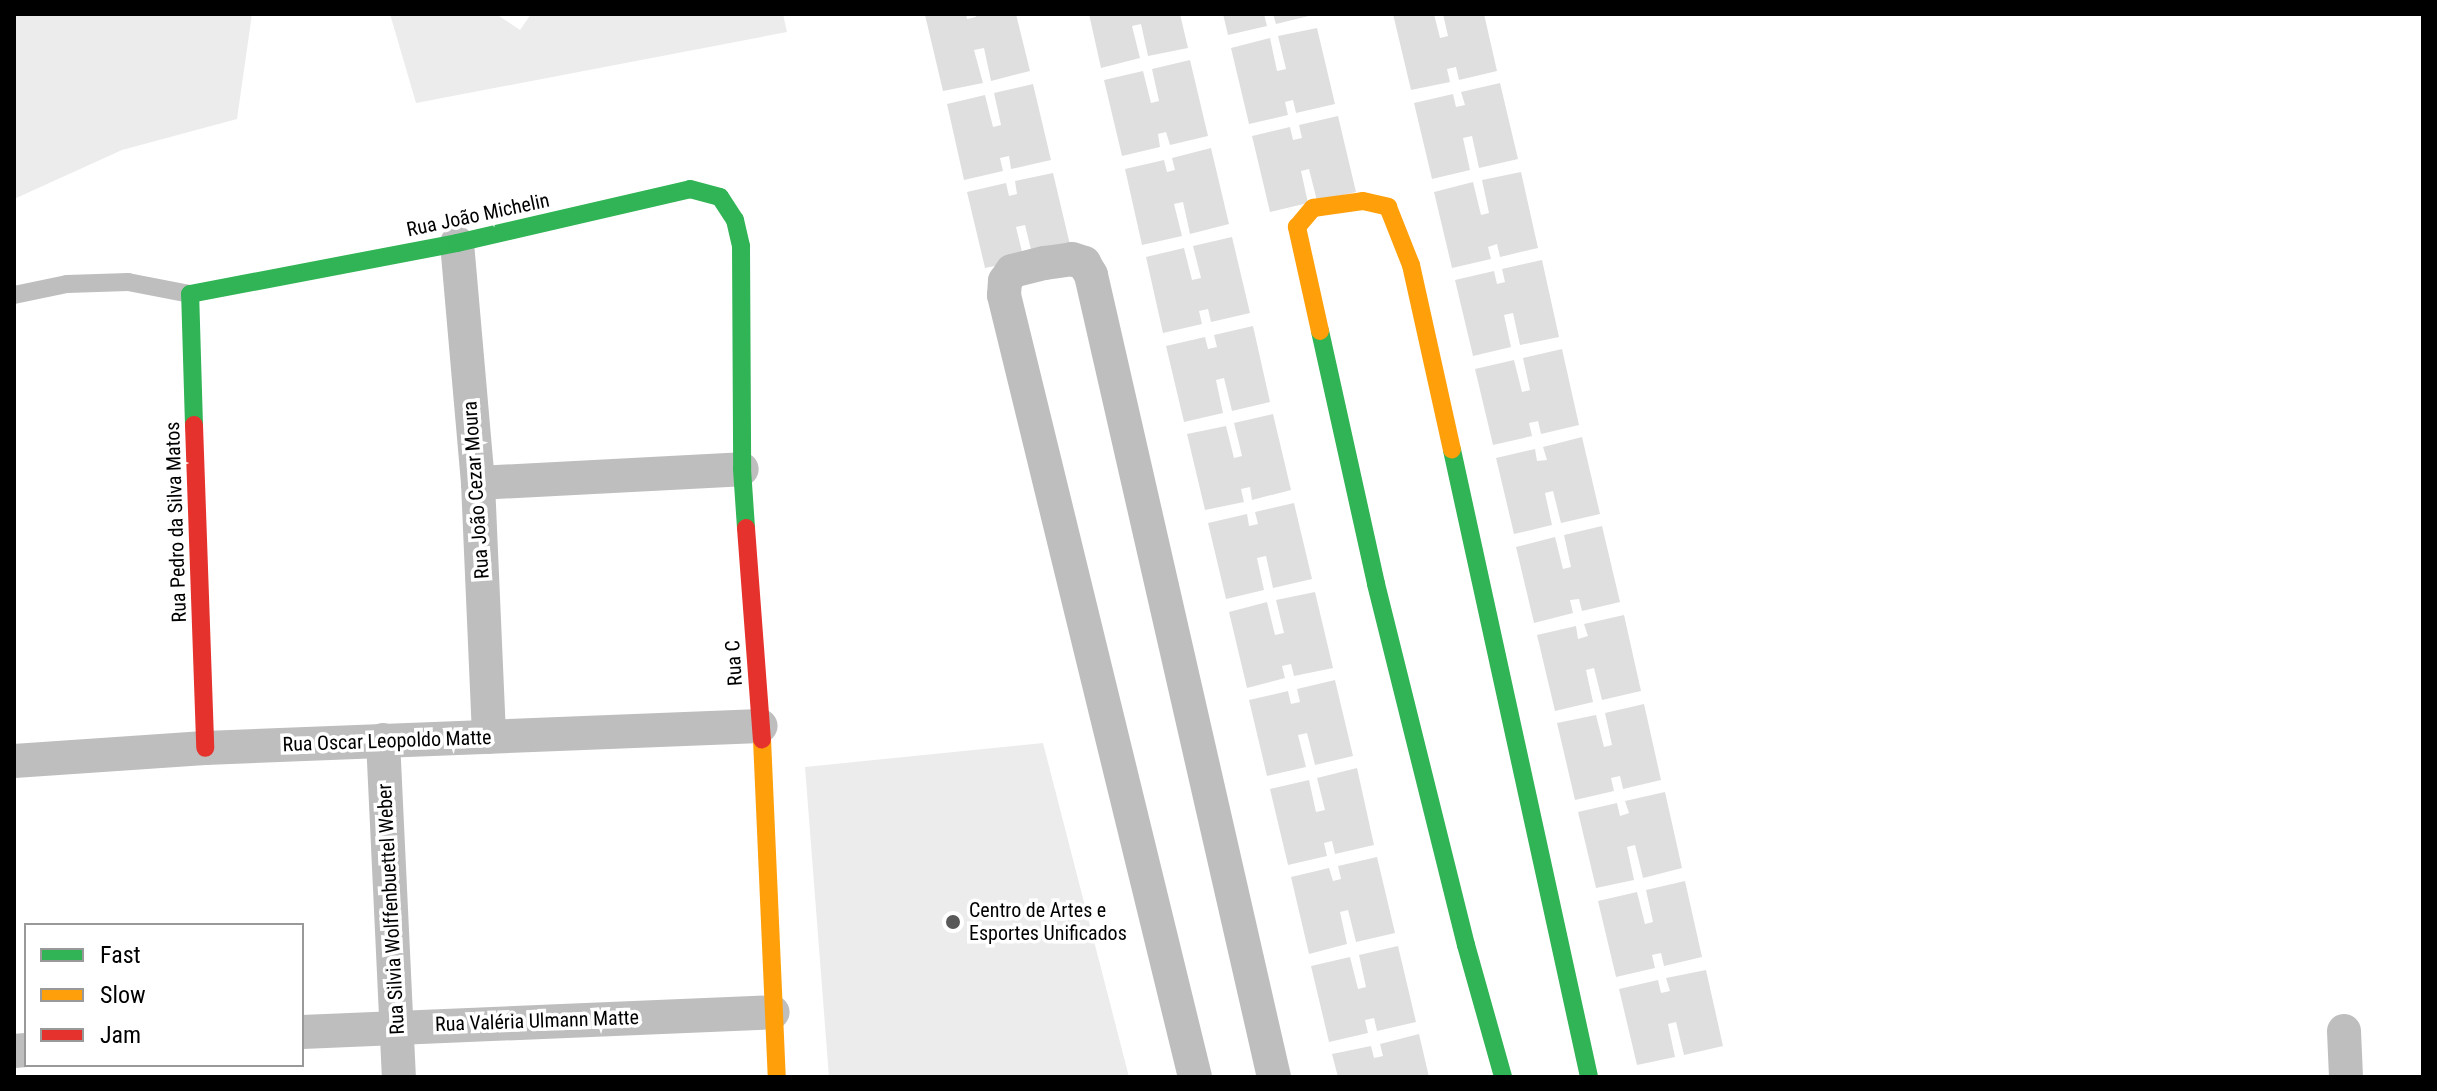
<!DOCTYPE html>
<html>
<head>
<meta charset="utf-8">
<style>
  body { margin:0 }
  #map { position:relative; width:2437px; height:1091px; overflow:hidden; background:#fff; font-family:"Roboto Condensed",sans-serif }
  div>[style] { position:absolute }
  .green>* { inset:0; background:#ececec }
  .building>* { inset:0; background:#dfdfdf }
  .lane>* { height:18px; margin:-9px; padding:0 9px; transform-origin:9px; border-radius:9px; background:#bebebe }
  .street>* { height:34px; margin:-17px; padding:0 17px; transform-origin:17px; border-radius:17px; background:#bebebe }
  .fast>* { height:18px; margin:-9px; padding:0 9px; transform-origin:9px; border-radius:9px; background:#30b455 }
  .slow>* { height:18px; margin:-9px; padding:0 9px; transform-origin:9px; border-radius:9px; background:#ff9f0a }
  .jam>* { height:18px; margin:-9px; padding:0 9px; transform-origin:9px; border-radius:9px; background:#e5322d }
  .dots>* { width:22px; height:22px; translate:-50% -50%; box-sizing:border-box; border:4px solid #fff; border-radius:50% }
  span { translate:-50% -50%; white-space:nowrap; text-align:center; line-height:1.15; -webkit-text-stroke:7px #fff; paint-order:stroke }
  .street-label { font-size:20px; color:#000 }
  .poi-label { font-size:20px; color:#000 }
  .left { translate:0 -50%; text-align:left }
  .frame { position:absolute; inset:0; border:16px solid #000; pointer-events:none }
  .legend { position:absolute; left:24px; top:923px; width:280px; height:144px; box-sizing:border-box; background:#fff; border:2px solid #999; margin:0; padding:10px 14px; list-style:none; font-size:24px; color:#000 }
  .legend li { display:flex; align-items:center; gap:16px; height:40px }
  .legend b { width:40px; border:2px solid #999 }
</style>
</head>
<body>
<div id="map">
  <div class="green">
    <div style="clip-path:polygon(14px 14px,252px 14px,237px 119px,122px 150px,14px 199px)"></div>
    <div style="clip-path:polygon(390px 14px,496px 14px,520px 30px,531px 14px,783px 14px,787px 32px,416px 103px)"></div>
    <div style="clip-path:polygon(1043px 743px,1129px 1077px,829px 1077px,805px 767px)"></div>
  </div>
  <div class="building">
    <div style="clip-path:polygon(966px 14px,967px 19px,976px 17px,975px 14px,1016px 14px,1030px 71px,991px 81px,984px 48px,974px 50px,983px 83px,943px 91px,925px 15px)"></div>
    <div style="clip-path:polygon(1089px 14px,1180px 14px,1188px 48px,1148px 56px,1141px 24px,1132px 26px,1140px 58px,1101px 68px)"></div>
    <div style="clip-path:polygon(1223px 14px,1264px 14px,1267px 26px,1228px 35px)"></div>
    <div style="clip-path:polygon(1273px 14px,1313px 14px,1313px 15px,1276px 24px)"></div>
    <div style="clip-path:polygon(1393px 14px,1434px 14px,1440px 38px,1448px 36px,1443px 14px,1484px 14px,1497px 71px,1459px 80px,1456px 67px,1447px 69px,1450px 82px,1411px 90px)"></div>
    <div style="clip-path:polygon(1317px 28px,1335px 104px,1296px 113px,1293px 100px,1285px 102px,1288px 115px,1249px 124px,1231px 48px,1270px 38px,1277px 71px,1286px 69px,1278px 36px)"></div>
    <div style="clip-path:polygon(1190px 60px,1208px 136px,1170px 145px,1166px 132px,1158px 134px,1160px 147px,1122px 156px,1104px 80px,1143px 71px,1151px 103px,1159px 101px,1152px 69px)"></div>
    <div style="clip-path:polygon(1500px 83px,1518px 159px,1479px 168px,1472px 136px,1463px 138px,1470px 170px,1432px 179px,1414px 103px,1453px 94px,1456px 107px,1465px 105px,1461px 92px)"></div>
    <div style="clip-path:polygon(1033px 84px,1051px 160px,1011px 169px,1009px 156px,1000px 158px,1003px 171px,964px 180px,947px 104px,985px 95px,993px 127px,1001px 125px,994px 93px)"></div>
    <div style="clip-path:polygon(1338px 116px,1356px 192px,1317px 201px,1309px 169px,1301px 171px,1308px 203px,1270px 212px,1252px 136px,1290px 127px,1293px 140px,1302px 138px,1299px 125px)"></div>
    <div style="clip-path:polygon(1211px 148px,1229px 224px,1190px 234px,1183px 202px,1174px 204px,1182px 236px,1142px 245px,1125px 169px,1164px 160px,1167px 172px,1175px 170px,1172px 158px)"></div>
    <div style="clip-path:polygon(1521px 172px,1538px 248px,1500px 257px,1497px 244px,1488px 247px,1491px 259px,1452px 268px,1434px 192px,1473px 182px,1481px 215px,1489px 213px,1482px 180px)"></div>
    <div style="clip-path:polygon(1053px 173px,1071px 249px,1033px 258px,1025px 225px,1016px 227px,1024px 260px,985px 268px,967px 192px,1006px 183px,1009px 196px,1017px 194px,1015px 181px)"></div>
    <div style="clip-path:polygon(1232px 237px,1250px 313px,1211px 322px,1208px 309px,1199px 311px,1202px 324px,1163px 333px,1146px 257px,1184px 248px,1192px 280px,1201px 278px,1193px 246px)"></div>
    <div style="clip-path:polygon(1542px 260px,1559px 337px,1520px 345px,1513px 313px,1504px 315px,1511px 347px,1473px 356px,1455px 280px,1494px 271px,1497px 284px,1505px 282px,1502px 269px)"></div>
    <div style="clip-path:polygon(1253px 326px,1270px 402px,1232px 411px,1224px 378px,1216px 380px,1223px 413px,1184px 422px,1166px 346px,1205px 337px,1208px 349px,1217px 347px,1214px 335px)"></div>
    <div style="clip-path:polygon(1562px 349px,1579px 425px,1541px 434px,1538px 421px,1529px 423px,1532px 436px,1493px 445px,1475px 369px,1514px 360px,1522px 392px,1530px 390px,1523px 358px)"></div>
    <div style="clip-path:polygon(1273px 414px,1291px 490px,1252px 500px,1250px 487px,1241px 489px,1244px 502px,1205px 510px,1187px 434px,1226px 426px,1234px 458px,1242px 456px,1234px 423px)"></div>
    <div style="clip-path:polygon(1582px 437px,1600px 514px,1561px 523px,1553px 491px,1545px 493px,1552px 525px,1514px 534px,1496px 458px,1535px 449px,1537px 461px,1547px 460px,1543px 447px)"></div>
    <div style="clip-path:polygon(1294px 503px,1312px 579px,1273px 588px,1266px 556px,1257px 558px,1264px 590px,1226px 599px,1208px 523px,1247px 514px,1249px 526px,1258px 524px,1255px 512px)"></div>
    <div style="clip-path:polygon(1602px 526px,1620px 602px,1582px 611px,1579px 599px,1570px 600px,1573px 613px,1534px 623px,1516px 547px,1555px 537px,1563px 569px,1571px 567px,1564px 535px)"></div>
    <div style="clip-path:polygon(1315px 592px,1333px 668px,1294px 676px,1291px 664px,1282px 666px,1285px 678px,1247px 688px,1229px 612px,1267px 602px,1275px 635px,1284px 633px,1276px 600px)"></div>
    <div style="clip-path:polygon(1624px 615px,1641px 691px,1602px 700px,1594px 668px,1586px 670px,1593px 702px,1555px 711px,1537px 635px,1576px 626px,1578px 639px,1588px 636px,1584px 624px)"></div>
    <div style="clip-path:polygon(1335px 680px,1353px 756px,1315px 765px,1307px 733px,1298px 735px,1306px 767px,1267px 776px,1249px 700px,1288px 691px,1291px 704px,1300px 702px,1297px 689px)"></div>
    <div style="clip-path:polygon(1644px 704px,1661px 780px,1623px 789px,1620px 776px,1611px 778px,1614px 791px,1575px 800px,1557px 723px,1596px 715px,1604px 747px,1612px 745px,1605px 713px)"></div>
    <div style="clip-path:polygon(1357px 768px,1374px 845px,1335px 854px,1332px 841px,1324px 843px,1327px 856px,1288px 865px,1270px 789px,1309px 780px,1316px 812px,1325px 810px,1317px 778px)"></div>
    <div style="clip-path:polygon(1665px 792px,1682px 868px,1643px 878px,1635px 845px,1627px 847px,1634px 880px,1596px 888px,1578px 812px,1617px 803px,1620px 816px,1629px 813px,1625px 801px)"></div>
    <div style="clip-path:polygon(1377px 857px,1395px 933px,1356px 942px,1348px 910px,1340px 912px,1347px 944px,1309px 954px,1291px 877px,1329px 868px,1333px 881px,1341px 879px,1338px 866px)"></div>
    <div style="clip-path:polygon(1685px 881px,1702px 957px,1664px 966px,1661px 953px,1652px 955px,1655px 968px,1616px 977px,1598px 901px,1637px 892px,1645px 924px,1653px 922px,1646px 890px)"></div>
    <div style="clip-path:polygon(1398px 946px,1416px 1022px,1377px 1031px,1374px 1018px,1365px 1020px,1368px 1033px,1329px 1042px,1311px 966px,1350px 957px,1358px 989px,1366px 987px,1359px 955px)"></div>
    <div style="clip-path:polygon(1706px 970px,1723px 1046px,1684px 1055px,1676px 1022px,1668px 1024px,1675px 1057px,1637px 1065px,1619px 989px,1658px 980px,1661px 993px,1670px 991px,1666px 978px)"></div>
    <div style="clip-path:polygon(1419px 1034px,1429px 1077px,1338px 1077px,1332px 1054px,1371px 1046px,1374px 1058px,1383px 1056px,1380px 1044px)"></div>
  </div>
  <div class="lane">
    <div style="left:14px;top:295px;width:54px;rotate:-11.7deg"></div>
    <div style="left:67px;top:284px;width:61px;rotate:-1.9deg"></div>
    <div style="left:128px;top:282px;width:63px;rotate:11deg"></div>
  </div>
  <div class="street">
    <div style="left:457px;top:243px;width:241px;rotate:85deg"></div>
    <div style="left:478px;top:483px;width:254px;rotate:87.5deg"></div>
    <div style="left:478px;top:483px;width:264px;rotate:-3deg"></div>
    <div style="left:383px;top:740px;width:337px;rotate:87.3deg"></div>
    <div style="left:14px;top:761px;width:191px;rotate:-3.9deg"></div>
    <div style="left:205px;top:748px;width:556px;rotate:-2.27deg"></div>
    <div style="left:2344px;top:1031px;width:46px;rotate:87.5deg"></div>
    <div style="left:302px;top:1032px;width:471px;rotate:-2.4deg"></div>
    <div style="left:14px;top:1051px;width:12px;rotate:-5deg"></div>
    <div style="left:1195px;top:1077px;width:805px;rotate:-103.73deg"></div>
    <div style="left:1004px;top:295px;width:14px;rotate:-86deg"></div>
    <div style="left:1005px;top:281px;width:12px;rotate:-55deg"></div>
    <div style="left:1012px;top:271px;width:34px;rotate:-14deg"></div>
    <div style="left:1045px;top:263px;width:27px;rotate:-8deg"></div>
    <div style="left:1072px;top:259px;width:13px;rotate:18deg"></div>
    <div style="left:1084px;top:263px;width:14px;rotate:60deg"></div>
    <div style="left:1091px;top:275px;width:823px;rotate:77.15deg"></div>
  </div>
  <div class="fast">
    <div style="left:1320px;top:331px;width:259px;rotate:77.5deg"></div>
    <div style="left:1376px;top:584px;width:372px;rotate:76deg"></div>
    <div style="left:1466px;top:945px;width:137px;rotate:74.3deg"></div>
    <div style="left:194px;top:425px;width:131px;rotate:-91.7deg"></div>
    <div style="left:190px;top:294px;width:272px;rotate:-10.8deg"></div>
    <div style="left:457px;top:243px;width:239px;rotate:-13deg"></div>
    <div style="left:690px;top:189px;width:31px;rotate:15deg"></div>
    <div style="left:720px;top:197px;width:27px;rotate:57deg"></div>
    <div style="left:735px;top:220px;width:27px;rotate:77deg"></div>
    <div style="left:741px;top:246px;width:223px;rotate:89.7deg"></div>
    <div style="left:742px;top:469px;width:59px;rotate:86.1deg"></div>
    <div style="left:1452px;top:450px;width:642px;rotate:77.67deg"></div>
  </div>
  <div class="slow">
    <div style="left:1320px;top:331px;width:107px;rotate:-102.5deg"></div>
    <div style="left:1297px;top:227px;width:25px;rotate:-50deg"></div>
    <div style="left:1313px;top:208px;width:50px;rotate:-8deg"></div>
    <div style="left:1363px;top:201px;width:26px;rotate:13deg"></div>
    <div style="left:1388px;top:207px;width:62px;rotate:68.4deg"></div>
    <div style="left:1411px;top:265px;width:189px;rotate:77.5deg"></div>
    <div style="left:762px;top:739px;width:338px;rotate:87.5deg"></div>
  </div>
  <div class="jam">
    <div style="left:194px;top:425px;width:323px;rotate:88deg"></div>
    <div style="left:746px;top:528px;width:212px;rotate:85.7deg"></div>
  </div>
  <div class="dots">
    <div style="left:953px;top:922px;background:#595959"></div>
  </div>
  <div class="street-label">
    <span style="left:478px;top:215px;rotate:-12deg">Rua João Michelin</span>
    <span style="left:476px;top:490px;rotate:-94deg">Rua João Cezar Moura</span>
    <span style="left:176px;top:522px;rotate:-92deg">Rua Pedro da Silva Matos</span>
    <span style="left:734px;top:663px;rotate:-94deg">Rua C</span>
    <span style="left:387px;top:741px;rotate:-2deg">Rua Oscar Leopoldo Matte</span>
    <span style="left:391px;top:909px;rotate:-93deg">Rua Silvia Wolffenbuettel Weber</span>
    <span style="left:537px;top:1021px;rotate:-2deg">Rua Valéria Ulmann Matte</span>
  </div>
  <div class="poi-label">
    <span class="left" style="left:969px;top:922px">Centro de Artes e<br>Esportes Unificados</span>
  </div>
  <div class="frame"></div>
  <ul class="legend">
  <li><b style="height:10px;background:#30b455"></b>Fast</li>
  <li><b style="height:10px;background:#ff9f0a"></b>Slow</li>
  <li><b style="height:10px;background:#e5322d"></b>Jam</li>
  </ul>
</div>
</body>
</html>
